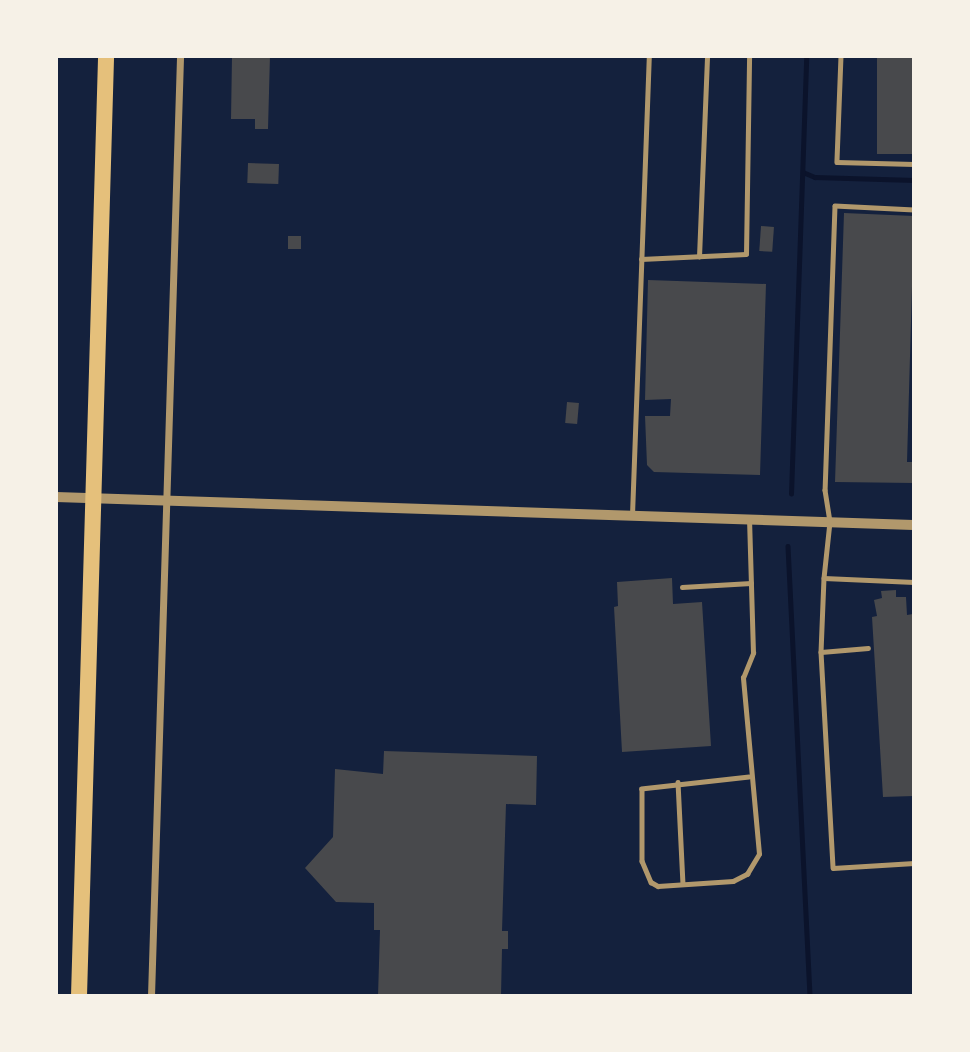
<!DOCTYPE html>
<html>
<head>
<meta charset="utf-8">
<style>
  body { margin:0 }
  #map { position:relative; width:970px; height:1052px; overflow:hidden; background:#14213d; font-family:Helvetica,sans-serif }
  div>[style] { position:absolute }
  .stream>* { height:4.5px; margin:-2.25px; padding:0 2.25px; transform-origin:2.25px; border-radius:2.25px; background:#0b132b }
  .building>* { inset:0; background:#48494c; transform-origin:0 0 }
  .service>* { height:4.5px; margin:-2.25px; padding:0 2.25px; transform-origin:2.25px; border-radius:2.25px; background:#b1986c }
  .minor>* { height:7px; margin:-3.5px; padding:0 3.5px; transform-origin:3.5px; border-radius:3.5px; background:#b1986c }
  .tertiary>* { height:10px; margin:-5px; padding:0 5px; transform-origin:5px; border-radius:5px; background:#b1986c }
  .motorway>* { height:16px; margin:-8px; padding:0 8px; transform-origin:8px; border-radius:8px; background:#e5c07b }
  span { translate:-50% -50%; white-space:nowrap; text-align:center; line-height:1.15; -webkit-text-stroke:5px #f6f1e7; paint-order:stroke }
  .frame { position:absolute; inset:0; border:58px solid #f6f1e7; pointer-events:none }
</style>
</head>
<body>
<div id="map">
  <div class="stream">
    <div style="left:803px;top:172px;width:13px;rotate:23deg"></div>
    <div style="left:815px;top:177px;width:99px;rotate:1.7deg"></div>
    <div style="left:791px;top:494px;width:438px;rotate:-88deg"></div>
    <div style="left:788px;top:546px;width:451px;rotate:87.2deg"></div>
  </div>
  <div class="building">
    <div style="clip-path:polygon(232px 56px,270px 56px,268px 129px,255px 129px,255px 119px,231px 119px)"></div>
    <div style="left:877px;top:56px;width:37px;height:98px"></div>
    <div style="left:248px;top:163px;width:31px;height:20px;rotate:2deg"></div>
    <div style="clip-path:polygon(844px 213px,914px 216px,907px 462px,914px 462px,914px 483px,835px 482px)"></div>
    <div style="left:761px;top:226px;width:13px;height:25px;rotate:4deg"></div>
    <div style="left:288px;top:236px;width:13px;height:13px"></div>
    <div style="clip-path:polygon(648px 280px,766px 284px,760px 475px,654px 472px,647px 465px,645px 416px,670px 416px,671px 399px,645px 400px)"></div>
    <div style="left:567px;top:402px;width:12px;height:21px;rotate:5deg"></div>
    <div style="clip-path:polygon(672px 578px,673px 604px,702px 602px,711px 746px,622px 752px,614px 607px,618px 606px,617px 582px)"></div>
    <div style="clip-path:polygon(896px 590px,896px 597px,906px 597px,907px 615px,913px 614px,914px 796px,883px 797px,872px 617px,877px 616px,874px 600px,882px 598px,881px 591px)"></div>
    <div style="clip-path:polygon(384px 751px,537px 756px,536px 805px,506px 804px,502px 931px,508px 931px,508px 949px,502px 949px,501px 996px,378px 996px,380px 930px,374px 930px,374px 903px,336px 902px,305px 868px,333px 837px,335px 769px,383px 774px)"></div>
  </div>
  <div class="service">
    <div style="left:841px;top:56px;width:106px;rotate:92.2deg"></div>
    <div style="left:837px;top:162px;width:77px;rotate:1.5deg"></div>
    <div style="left:914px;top:210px;width:79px;rotate:-177.1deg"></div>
    <div style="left:835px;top:206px;width:284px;rotate:92deg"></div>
    <div style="left:825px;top:490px;width:32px;rotate:81deg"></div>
    <div style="left:830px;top:522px;width:56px;rotate:96.1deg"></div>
    <div style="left:824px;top:578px;width:90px;rotate:2.5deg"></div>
    <div style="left:699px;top:257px;width:201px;rotate:-87.7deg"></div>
    <div style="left:641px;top:259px;width:105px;rotate:-2.7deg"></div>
    <div style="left:746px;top:254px;width:198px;rotate:-89.1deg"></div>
    <div style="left:632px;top:515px;width:459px;rotate:-87.9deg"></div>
    <div style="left:824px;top:578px;width:74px;rotate:92.3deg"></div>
    <div style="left:821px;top:652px;width:216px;rotate:86.8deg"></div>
    <div style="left:833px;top:868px;width:81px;rotate:-3.5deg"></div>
    <div style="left:682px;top:587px;width:69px;rotate:-3.3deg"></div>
    <div style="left:821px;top:652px;width:47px;rotate:-4.9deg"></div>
    <div style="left:749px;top:777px;width:108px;rotate:173.6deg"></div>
    <div style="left:642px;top:789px;width:72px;rotate:90deg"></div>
    <div style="left:642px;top:861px;width:23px;rotate:67deg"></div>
    <div style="left:651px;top:882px;width:8px;rotate:30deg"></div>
    <div style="left:658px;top:886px;width:75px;rotate:-3.8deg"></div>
    <div style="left:733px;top:881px;width:16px;rotate:-27deg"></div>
    <div style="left:747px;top:874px;width:23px;rotate:-59deg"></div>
    <div style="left:759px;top:854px;width:177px;rotate:-95.2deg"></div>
    <div style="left:743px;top:678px;width:27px;rotate:-68deg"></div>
    <div style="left:753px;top:653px;width:132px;rotate:-91.7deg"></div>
    <div style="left:678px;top:782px;width:102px;rotate:87.2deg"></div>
  </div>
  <div class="minor">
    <div style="left:151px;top:996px;width:940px;rotate:-88.23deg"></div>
  </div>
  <div class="tertiary">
    <div style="left:56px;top:497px;width:858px;rotate:1.87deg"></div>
  </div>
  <div class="motorway">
    <div style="left:79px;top:996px;width:940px;rotate:-88.35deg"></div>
  </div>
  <div class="frame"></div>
</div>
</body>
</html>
